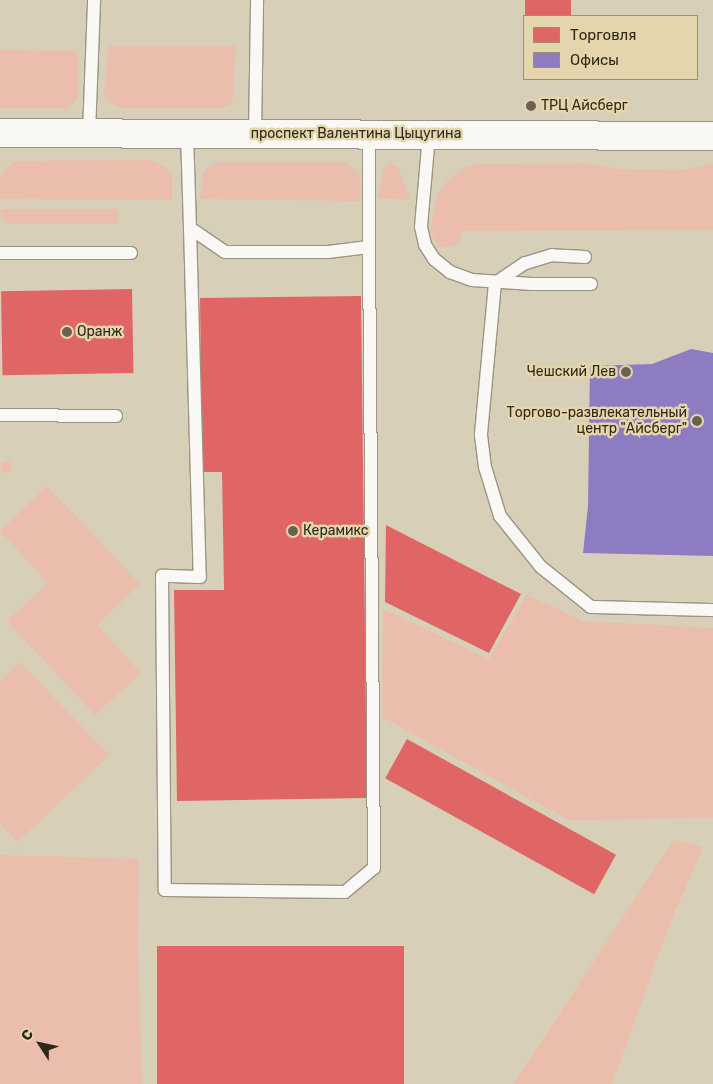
<!DOCTYPE html>
<html>
<head>
<meta charset="utf-8">
<style>
  body { margin:0 }
  #map { position:relative; width:713px; height:1084px; overflow:hidden; background:#d8cfb9; font-family:Rubik,sans-serif }
  div>[style] { position:absolute }
  .green>* { inset:0; background:#ebbdad }
  .round { border-radius:50% }
  .shops>* { inset:0; background:#e06666; transform-origin:0 0 }
  .offices>* { inset:0; background:#8e7cc3 }
  .roads { filter:drop-shadow(1px 0 #9a9483) drop-shadow(-1px 0 #9a9483) drop-shadow(0 1px #9a9483) drop-shadow(0 -1px #9a9483) }
  .lane>* { height:12px; margin:-6px; padding:0 6px; transform-origin:6px; border-radius:6px; background:#f9f8f4 }
  .secondary>* { height:28px; margin:-14px; padding:0 14px; transform-origin:14px; border-radius:14px; background:#f9f8f4 }
  .dots>* { width:14px; height:14px; translate:-50% -50%; box-sizing:border-box; border:2px solid #e5d5ac; border-radius:50% }
  span { translate:-50% -50%; white-space:nowrap; text-align:center; line-height:1.15; -webkit-text-stroke:5px #e5d5ac; paint-order:stroke }
  .poi-label { font-size:14px; color:#2e2819 }
  .left { translate:0 -50%; text-align:left }
  .right { translate:-100% -50%; text-align:right }
  .street-label { font-size:14px; color:#2e2819 }
  .legend { position:absolute; left:523px; top:15px; width:175px; height:65px; box-sizing:border-box; background:#e5d5ac; border:1px solid #9c9071; margin:0; padding:6px 9px; list-style:none; font-size:15px; color:#2e2819 }
  .legend li { display:flex; align-items:center; gap:10px; height:25px }
  .legend b { width:25px; border:1px solid #9c9071 }
  .north { position:absolute; left:15px; top:1019px; width:50px; height:50px; -webkit-text-stroke:4px #e5d5ac; paint-order:stroke; rotate:305deg; font-size:14px; font-weight:700; line-height:20px; text-align:center; color:#2e2819 }
  .north::after { content:''; display:block; margin:auto; width:18px; height:22px; background:#2e2819; clip-path:polygon(50% 0,100% 100%,50% 72%,0 100%) }
</style>
</head>
<body>
<div id="map">
  <div class="green">
    <div style="clip-path:polygon(108px 46px,236px 46px,232px 104px,222px 108px,120px 108px,112px 104px,104px 98px)"></div>
    <div style="clip-path:polygon(0 50px,73px 51px,78px 55px,78px 96px,75px 102px,67px 108px,0 108px)"></div>
    <div style="clip-path:polygon(150px 160px,166px 167px,172px 175px,172px 200px,0 199px,0 177px,6px 167px,15px 161px)"></div>
    <div style="clip-path:polygon(219px 162px,345px 162px,361px 175px,360px 201px,200px 199px,203px 174px,208px 167px)"></div>
    <div style="clip-path:polygon(389px 163px,398px 167px,410px 200px,378px 198px,384px 168px)"></div>
    <div style="clip-path:polygon(586px 163px,619px 169px,683px 170px,713px 163px,713px 230px,463px 231px,459px 242px,452px 247px,442px 247px,435px 242px,430px 231px,437px 195px,449px 179px,462px 169px,478px 164px)"></div>
    <div style="clip-path:polygon(0 209px,118px 209px,118px 224px,13px 224px,2px 220px)"></div>
    <div class="round" style="left:0;top:461px;width:12px;height:12px"></div>
    <div style="clip-path:polygon(47px 486px,140px 584px,97px 625px,141px 673px,95px 715px,7px 621px,48px 583px,0 531px)"></div>
    <div style="clip-path:polygon(527px 595px,583px 621px,713px 628px,713px 818px,569px 820px,382px 717px,383px 609px,489px 659px)"></div>
    <div style="clip-path:polygon(20px 662px,109px 755px,18px 842px,0 823px,0 681px)"></div>
    <div style="clip-path:polygon(674px 840px,703px 847px,671px 921px,612px 1084px,513px 1084px)"></div>
    <div style="clip-path:polygon(0 855px,139px 859px,138px 943px,142px 1084px,0 1084px)"></div>
  </div>
  <div class="shops">
    <div style="left:525px;top:0;width:46px;height:15px"></div>
    <div style="left:132px;top:289px;width:84px;height:131px;rotate:89deg"></div>
    <div style="clip-path:polygon(361px 296px,367px 798px,177px 801px,174px 590px,224px 590px,222px 472px,202px 472px,200px 298px)"></div>
    <div style="clip-path:polygon(386px 525px,521px 594px,489px 653px,385px 602px)"></div>
    <div style="left:407px;top:739px;width:239px;height:45px;rotate:29deg"></div>
    <div style="left:404px;top:946px;width:138px;height:247px;rotate:90deg"></div>
  </div>
  <div class="offices">
    <div style="clip-path:polygon(691px 349px,713px 353px,713px 556px,583px 553px,588px 506px,590px 366px,652px 364px)"></div>
  </div>
  <div class="roads">
    <div class="lane">
      <div style="left:89px;top:133px;width:133px;rotate:-87.8deg"></div>
      <div style="left:187px;top:133px;width:95px;rotate:88.2deg"></div>
      <div style="left:190px;top:228px;width:42px;rotate:34.4deg"></div>
      <div style="left:225px;top:252px;width:103px"></div>
      <div style="left:328px;top:252px;width:41px;rotate:-7deg"></div>
      <div style="left:369px;top:247px;width:112px;rotate:-90deg"></div>
      <div style="left:255px;top:134px;width:134px;rotate:-89.1deg"></div>
      <div style="left:429px;top:135px;width:92px;rotate:95deg"></div>
      <div style="left:421px;top:227px;width:18px;rotate:77deg"></div>
      <div style="left:425px;top:245px;width:17px;rotate:57deg"></div>
      <div style="left:434px;top:259px;width:21px;rotate:39deg"></div>
      <div style="left:450px;top:272px;width:23px;rotate:20deg"></div>
      <div style="left:472px;top:280px;width:60px;rotate:3.8deg"></div>
      <div style="left:532px;top:284px;width:59px"></div>
      <div style="left:190px;top:228px;width:349px;rotate:88.4deg"></div>
      <div style="left:200px;top:577px;width:38px;rotate:-178deg"></div>
      <div style="left:162px;top:576px;width:314px;rotate:89.5deg"></div>
      <div style="left:165px;top:890px;width:180px;rotate:0.6deg"></div>
      <div style="left:345px;top:892px;width:38px;rotate:-40deg"></div>
      <div style="left:374px;top:868px;width:621px;rotate:-90.46deg"></div>
      <div style="left:0;top:253px;width:131px"></div>
      <div style="left:585px;top:257px;width:33px;rotate:-177deg"></div>
      <div style="left:552px;top:255px;width:28px;rotate:163deg"></div>
      <div style="left:525px;top:263px;width:36px;rotate:146deg"></div>
      <div style="left:495px;top:283px;width:153px;rotate:95.3deg"></div>
      <div style="left:481px;top:435px;width:32px;rotate:83deg"></div>
      <div style="left:485px;top:467px;width:51px;rotate:73deg"></div>
      <div style="left:500px;top:516px;width:65px;rotate:51.2deg"></div>
      <div style="left:541px;top:567px;width:64px;rotate:38.7deg"></div>
      <div style="left:591px;top:607px;width:122px;rotate:1.4deg"></div>
      <div style="left:0;top:415px;width:116px;rotate:0.5deg"></div>
    </div>
    <div class="secondary">
      <div style="left:0;top:133px;width:713px;rotate:0.24deg"></div>
    </div>
  </div>
  <div class="dots">
    <div style="left:531px;top:106px;background:#6a6251"></div>
    <div style="left:67px;top:332px;background:#6a6251"></div>
    <div style="left:626px;top:372px;background:#6a6251"></div>
    <div style="left:697px;top:421px;background:#6a6251"></div>
    <div style="left:293px;top:531px;background:#6a6251"></div>
  </div>
  <div class="poi-label">
    <span class="left" style="left:541px;top:106px">ТРЦ Айсберг</span>
    <span class="left" style="left:77px;top:332px">Оранж</span>
    <span class="right" style="left:616px;top:372px">Чешский Лев</span>
    <span class="right" style="left:687px;top:421px">Торгово-развлекательный<br>центр "Айсберг"</span>
    <span class="left" style="left:303px;top:531px">Керамикс</span>
  </div>
  <div class="street-label">
    <span style="left:356px;top:134px">проспект Валентина Цыцугина</span>
  </div>
  <ul class="legend">
  <li><b style="height:14px;background:#e06666"></b>Торговля</li>
  <li><b style="height:14px;background:#8e7cc3"></b>Офисы</li>
  </ul>
  <div class="north">С</div>
</div>
</body>
</html>
